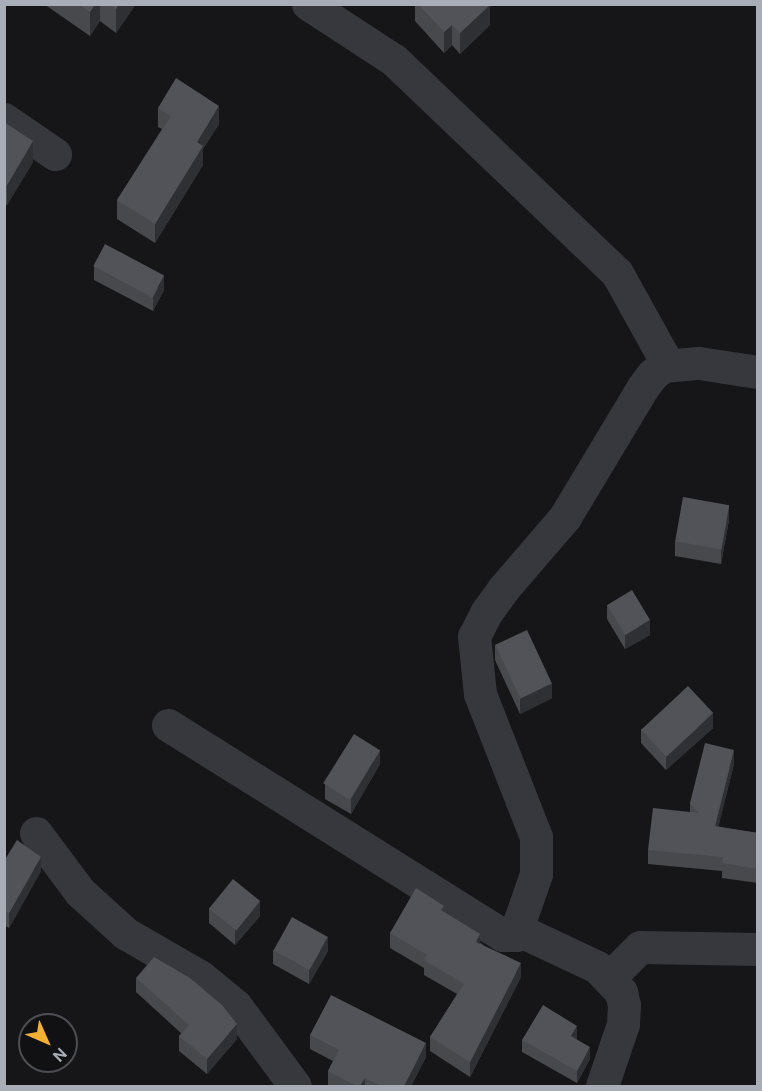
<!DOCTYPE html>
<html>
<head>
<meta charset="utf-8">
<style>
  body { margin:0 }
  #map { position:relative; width:762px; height:1091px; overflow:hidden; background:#161618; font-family:"DM Sans",sans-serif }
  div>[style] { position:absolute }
  .minor>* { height:33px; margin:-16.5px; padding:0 16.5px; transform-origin:16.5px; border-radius:16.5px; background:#37383d }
  .wall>* { inset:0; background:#47494d }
  .shaded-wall>* { inset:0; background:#2f3033 }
  .building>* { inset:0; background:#525359; transform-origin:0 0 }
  span { translate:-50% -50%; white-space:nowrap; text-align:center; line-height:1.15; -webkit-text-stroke:6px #111113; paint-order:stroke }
  .frame { position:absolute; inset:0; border:6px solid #a8adb8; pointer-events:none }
  .north { position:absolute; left:18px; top:1013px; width:60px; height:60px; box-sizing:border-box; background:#111113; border:2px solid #4d4f55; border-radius:50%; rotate:135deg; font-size:16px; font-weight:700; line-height:24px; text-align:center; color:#a8adb8 }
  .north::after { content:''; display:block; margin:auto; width:21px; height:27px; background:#f2b134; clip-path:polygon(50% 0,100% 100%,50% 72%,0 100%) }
</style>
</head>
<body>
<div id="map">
  <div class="minor">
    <div style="left:308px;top:4px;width:103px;rotate:33.1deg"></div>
    <div style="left:394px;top:60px;width:308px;rotate:43.7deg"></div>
    <div style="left:617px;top:273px;width:95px;rotate:61deg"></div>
    <div style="left:663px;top:356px;width:10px;rotate:90deg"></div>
    <div style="left:663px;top:366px;width:14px;rotate:141deg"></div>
    <div style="left:652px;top:375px;width:15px;rotate:127deg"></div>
    <div style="left:643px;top:387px;width:152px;rotate:121deg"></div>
    <div style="left:565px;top:517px;width:94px;rotate:130.7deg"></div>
    <div style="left:504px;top:588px;width:29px;rotate:126deg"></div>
    <div style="left:487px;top:611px;width:28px;rotate:117deg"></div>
    <div style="left:474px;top:636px;width:58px;rotate:84.1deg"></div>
    <div style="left:480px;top:694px;width:154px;rotate:68.6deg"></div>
    <div style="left:536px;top:837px;width:37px;rotate:90deg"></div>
    <div style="left:536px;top:874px;width:49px;rotate:109.2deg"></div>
    <div style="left:520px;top:920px;width:9px;rotate:72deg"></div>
    <div style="left:523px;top:929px;width:6px;rotate:51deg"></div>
    <div style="left:527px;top:934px;width:77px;rotate:25.2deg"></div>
    <div style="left:597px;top:967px;width:35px;rotate:46deg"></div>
    <div style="left:621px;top:992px;width:13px;rotate:77deg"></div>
    <div style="left:624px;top:1005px;width:19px;rotate:93deg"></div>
    <div style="left:623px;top:1024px;width:65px;rotate:108.7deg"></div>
    <div style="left:4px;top:119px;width:62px;rotate:34.5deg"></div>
    <div style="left:663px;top:366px;width:36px;rotate:-5deg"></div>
    <div style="left:699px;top:363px;width:60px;rotate:8.7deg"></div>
    <div style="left:168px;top:725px;width:395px;rotate:32.1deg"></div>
    <div style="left:503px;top:935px;width:13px"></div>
    <div style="left:516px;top:935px;width:9px;rotate:-41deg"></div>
    <div style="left:36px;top:833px;width:74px;rotate:53.3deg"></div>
    <div style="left:80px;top:892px;width:61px;rotate:42.3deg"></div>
    <div style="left:125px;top:933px;width:88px;rotate:30.1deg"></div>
    <div style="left:201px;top:977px;width:45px;rotate:39.6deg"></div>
    <div style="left:236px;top:1006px;width:99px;rotate:53.6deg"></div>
    <div style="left:609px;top:978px;width:44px;rotate:-45deg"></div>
    <div style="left:640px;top:947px;width:118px;rotate:1deg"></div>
  </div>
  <div class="wall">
    <div style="clip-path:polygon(44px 4px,136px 4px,116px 33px,100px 21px,90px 36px)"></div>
    <div style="clip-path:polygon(415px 4px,492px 4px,490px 7px,490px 25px,460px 54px,452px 45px,444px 53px,415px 21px)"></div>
    <div style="clip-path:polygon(158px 108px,219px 124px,203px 149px,203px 165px,155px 243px,117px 219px,117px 200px,162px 129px,158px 127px)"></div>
    <div style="clip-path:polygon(4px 122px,33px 162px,7px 205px,4px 204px)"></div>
    <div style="clip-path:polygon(94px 266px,164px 290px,153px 311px,94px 280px)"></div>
    <div style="clip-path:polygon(729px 520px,721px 564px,675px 556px,675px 541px)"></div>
    <div style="clip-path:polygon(607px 605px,650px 635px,625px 649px,607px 619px)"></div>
    <div style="clip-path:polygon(495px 645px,552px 698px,520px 714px,495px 660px)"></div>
    <div style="clip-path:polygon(713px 728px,666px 770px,641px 743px,641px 729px)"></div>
    <div style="clip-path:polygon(380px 764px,351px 814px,325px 799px,325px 784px)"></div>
    <div style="clip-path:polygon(734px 764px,718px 827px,758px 833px,758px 883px,722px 878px,722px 871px,648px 864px,648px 850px,690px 812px,690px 803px)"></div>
    <div style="clip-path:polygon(4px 861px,41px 871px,9px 928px,4px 925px)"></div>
    <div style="clip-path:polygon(209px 908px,260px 916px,235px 945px,209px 923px)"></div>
    <div style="clip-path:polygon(444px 912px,521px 977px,470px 1077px,430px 1051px,430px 1037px,457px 994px,424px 975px,424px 968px,390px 948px,390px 933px)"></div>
    <div style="clip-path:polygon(273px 950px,328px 951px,309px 984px,273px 964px)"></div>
    <div style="clip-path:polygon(136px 978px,237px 1039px,207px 1074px,179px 1051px,179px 1036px,182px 1034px,136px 992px)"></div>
    <div style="clip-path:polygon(310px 1035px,426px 1057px,411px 1086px,331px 1086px,328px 1085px,328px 1071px,333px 1061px,310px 1049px)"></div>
    <div style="clip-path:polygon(577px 1038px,576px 1039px,590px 1059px,577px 1083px,522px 1052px,522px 1040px)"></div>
  </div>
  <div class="shaded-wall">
    <div style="clip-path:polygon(95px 4px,100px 4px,100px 21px,90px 36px,90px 12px)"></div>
    <div style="clip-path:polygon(119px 4px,136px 4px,116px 33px,116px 9px)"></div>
    <div style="clip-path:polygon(480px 4px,492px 4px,490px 7px,490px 25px,460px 54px,460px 33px)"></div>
    <div style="clip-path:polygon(452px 25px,452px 45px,444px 53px,444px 32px)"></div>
    <div style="clip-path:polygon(219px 106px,219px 124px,203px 149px,203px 165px,155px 243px,155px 224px,197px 142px)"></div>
    <div style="clip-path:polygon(33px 141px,33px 162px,7px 205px,7px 185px)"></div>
    <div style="clip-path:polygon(164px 276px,164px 290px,153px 311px,153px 297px)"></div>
    <div style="clip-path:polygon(729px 505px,729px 520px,721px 564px,721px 549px)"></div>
    <div style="clip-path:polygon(650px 620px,650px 635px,625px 649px,625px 635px)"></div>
    <div style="clip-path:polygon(552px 683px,552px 698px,520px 714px,520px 699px)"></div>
    <div style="clip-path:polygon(713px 713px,713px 728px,666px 770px,666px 756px)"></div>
    <div style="clip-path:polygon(380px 750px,380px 764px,351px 814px,351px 799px)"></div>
    <div style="clip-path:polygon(734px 750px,734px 764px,715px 841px,715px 826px)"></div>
    <div style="clip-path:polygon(41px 857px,41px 871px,9px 928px,9px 913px)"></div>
    <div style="clip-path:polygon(260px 901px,260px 916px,235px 945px,235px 931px)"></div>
    <div style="clip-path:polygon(480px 934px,480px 949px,476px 942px)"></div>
    <div style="clip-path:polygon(328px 937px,328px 951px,309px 984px,309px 970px)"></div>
    <div style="clip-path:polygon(521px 963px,521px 977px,470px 1077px,470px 1062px)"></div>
    <div style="clip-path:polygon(237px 1024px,237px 1039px,207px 1074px,207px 1059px)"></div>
    <div style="clip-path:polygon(577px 1026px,577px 1038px,571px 1048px,571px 1036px)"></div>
    <div style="clip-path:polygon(426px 1043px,426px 1057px,411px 1086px,404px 1086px)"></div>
    <div style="clip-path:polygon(590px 1047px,590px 1059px,577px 1083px,577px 1071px)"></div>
    <div style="clip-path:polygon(365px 1078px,365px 1086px,360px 1086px)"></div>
  </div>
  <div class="building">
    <div style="clip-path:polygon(79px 4px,95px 4px,90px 12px)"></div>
    <div style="clip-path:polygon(110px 4px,119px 4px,116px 9px)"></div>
    <div style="clip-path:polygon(418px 4px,489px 4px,490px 5px,460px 33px,452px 25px,444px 32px)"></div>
    <div style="clip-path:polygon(176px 78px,219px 106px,197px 142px,203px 146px,155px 224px,117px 200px,171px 116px,158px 108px)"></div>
    <div style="clip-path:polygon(4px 122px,33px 141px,7px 185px,4px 183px)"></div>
    <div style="left:105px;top:244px;width:67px;height:25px;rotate:28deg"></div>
    <div style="left:683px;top:497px;width:47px;height:45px;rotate:10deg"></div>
    <div style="left:632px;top:590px;width:35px;height:29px;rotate:59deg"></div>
    <div style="left:527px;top:630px;width:59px;height:35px;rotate:65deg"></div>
    <div style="left:688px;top:686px;width:37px;height:64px;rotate:47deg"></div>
    <div style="left:354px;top:734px;width:31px;height:58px;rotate:32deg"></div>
    <div style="clip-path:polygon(705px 743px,734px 750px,715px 826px,758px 833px,758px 869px,722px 863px,723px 857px,648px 850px,653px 808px,699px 813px,690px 803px)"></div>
    <div style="clip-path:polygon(17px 840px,41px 857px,9px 913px,4px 911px,4px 861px)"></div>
    <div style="left:233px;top:879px;width:35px;height:38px;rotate:39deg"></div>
    <div style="clip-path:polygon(416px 888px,444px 906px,441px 910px,480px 934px,476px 942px,521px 963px,470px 1062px,430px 1037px,464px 984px,424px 960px,427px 955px,390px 933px)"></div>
    <div style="left:292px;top:917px;width:41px;height:38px;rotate:29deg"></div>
    <div style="clip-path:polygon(154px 957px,190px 978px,222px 1005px,237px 1024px,207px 1059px,179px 1036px,189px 1025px,136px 978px)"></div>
    <div style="clip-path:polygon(331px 995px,426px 1043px,404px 1086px,381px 1086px,365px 1078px,360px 1086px,357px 1086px,328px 1071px,339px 1050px,310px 1035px)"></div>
    <div style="clip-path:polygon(543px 1005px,577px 1026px,571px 1036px,590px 1047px,577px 1071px,522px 1040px)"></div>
  </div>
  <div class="frame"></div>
  <div class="north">N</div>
</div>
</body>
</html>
